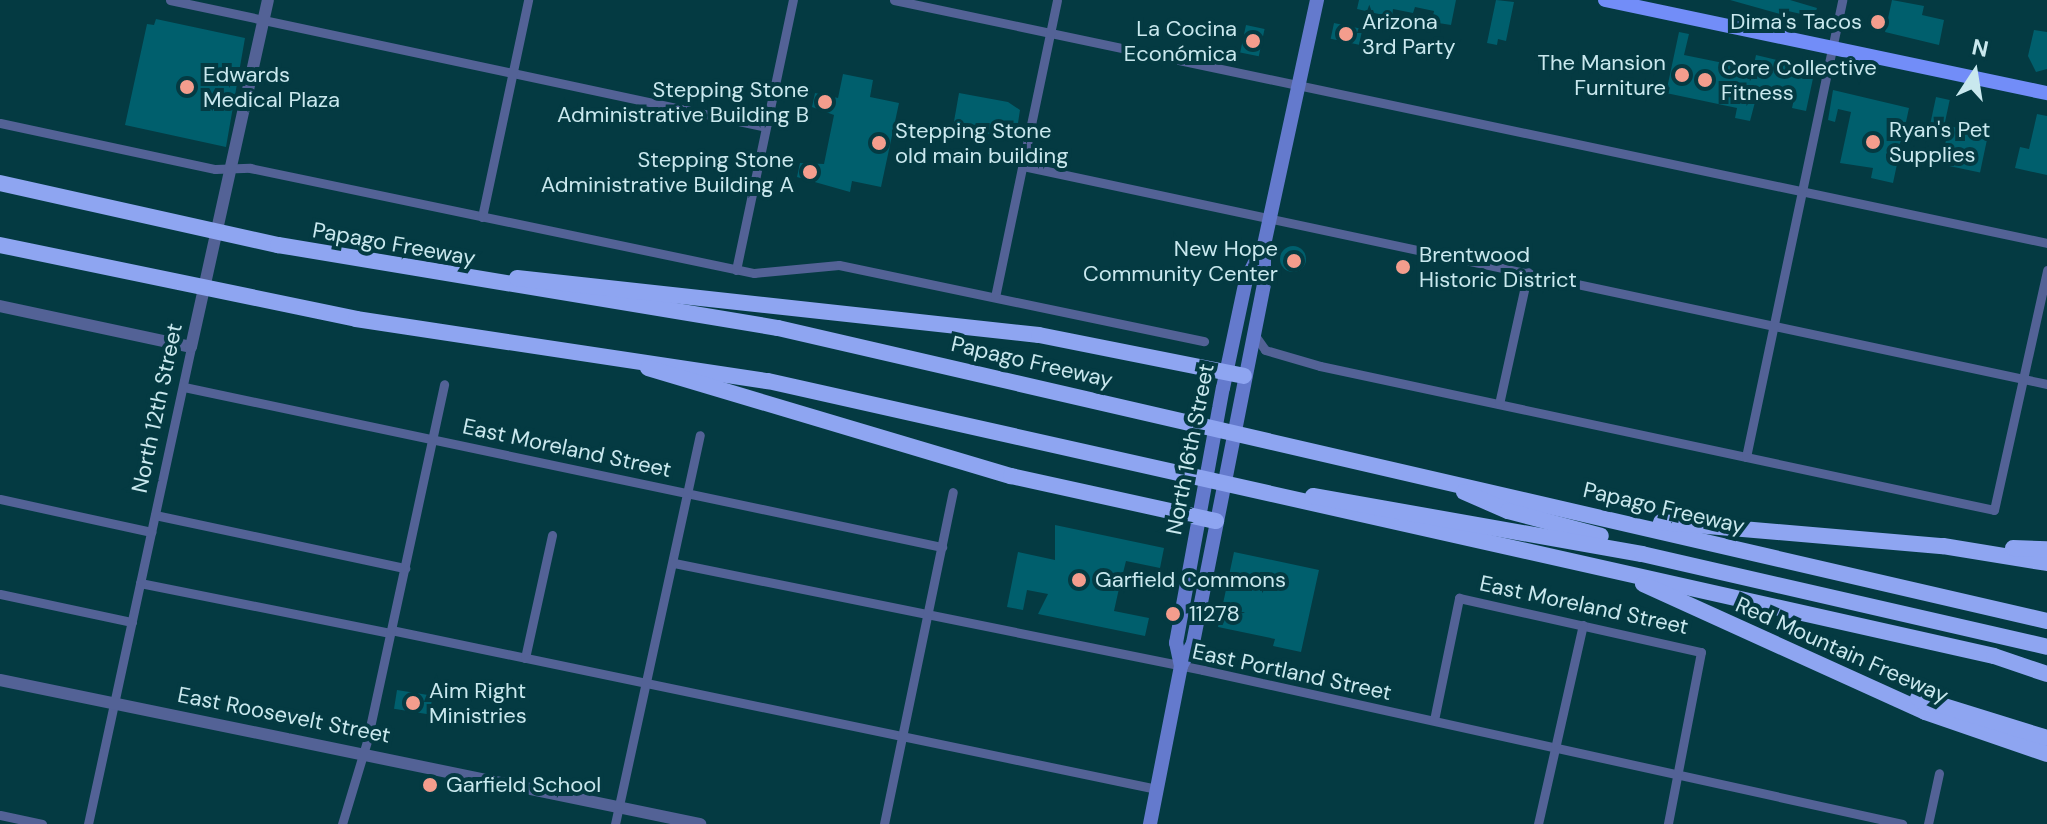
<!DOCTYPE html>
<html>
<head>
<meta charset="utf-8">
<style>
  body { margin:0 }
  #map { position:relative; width:2047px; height:824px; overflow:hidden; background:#043a42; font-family:"DM Sans",sans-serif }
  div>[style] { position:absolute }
  .building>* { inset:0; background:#005f6d; transform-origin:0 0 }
  .round { border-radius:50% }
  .minor>* { height:9px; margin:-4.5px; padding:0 4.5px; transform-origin:4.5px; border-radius:4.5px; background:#536296 }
  .tertiary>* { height:12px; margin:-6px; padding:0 6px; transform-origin:6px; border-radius:6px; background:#536296 }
  .secondary>* { height:14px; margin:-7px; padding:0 7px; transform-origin:7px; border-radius:7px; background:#647acd }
  .primary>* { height:14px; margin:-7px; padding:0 7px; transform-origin:7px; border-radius:7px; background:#728df8 }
  .motorway>* { height:16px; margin:-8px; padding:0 8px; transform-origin:8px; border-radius:8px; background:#8ea5f1 }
  .dots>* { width:22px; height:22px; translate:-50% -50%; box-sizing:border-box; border:4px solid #043a42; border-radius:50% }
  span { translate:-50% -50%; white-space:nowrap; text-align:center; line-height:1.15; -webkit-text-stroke:8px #043a42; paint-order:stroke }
  .poi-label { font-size:22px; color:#c9e8ee }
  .left { translate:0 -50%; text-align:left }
  .right { translate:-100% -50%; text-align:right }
  .street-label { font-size:22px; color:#c9e8ee }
  .north { position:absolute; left:1935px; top:32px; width:80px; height:80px; -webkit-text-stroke:6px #043a42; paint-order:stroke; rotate:12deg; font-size:22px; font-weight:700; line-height:32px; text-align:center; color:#c9e8ee }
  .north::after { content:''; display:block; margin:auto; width:28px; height:36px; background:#c9e8ee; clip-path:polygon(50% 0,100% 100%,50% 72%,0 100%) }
</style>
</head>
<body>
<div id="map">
  <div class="building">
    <div style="clip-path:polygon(1359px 0,1456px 0,1451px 25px,1432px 22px,1434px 11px,1415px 7px,1413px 13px,1393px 9px,1392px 17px,1357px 9px)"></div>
    <div style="clip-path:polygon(1496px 0,1514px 2px,1506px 41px,1498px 39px,1497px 45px,1487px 43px)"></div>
    <div style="clip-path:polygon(1730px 0,1790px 0,1817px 8px,1814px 17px,1788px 11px,1787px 16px)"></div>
    <div style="clip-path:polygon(1892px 0,1924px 6px,1922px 15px,1944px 20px,1939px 45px,1885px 32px)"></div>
    <div style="clip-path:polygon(156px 19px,245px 38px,226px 147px,125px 125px,147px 24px,154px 25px)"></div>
    <div style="left:1334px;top:23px;width:29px;height:16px;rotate:12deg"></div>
    <div style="left:1246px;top:25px;width:19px;height:28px;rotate:12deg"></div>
    <div style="clip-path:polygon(2034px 30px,2047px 32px,2047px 69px,2036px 72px,2028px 56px)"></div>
    <div style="clip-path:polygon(1679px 32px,1689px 34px,1684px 55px,1753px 69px,1756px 55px,1815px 69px,1806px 111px,1792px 108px,1795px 94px,1759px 87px,1750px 121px,1735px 118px,1737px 108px,1666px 93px)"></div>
    <div style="clip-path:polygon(843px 74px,873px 80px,870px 97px,899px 103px,881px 187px,852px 181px,850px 192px,797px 177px,800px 163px,824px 164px,834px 115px,812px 107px,815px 93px,838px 98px)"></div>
    <div style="clip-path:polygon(1833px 90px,1909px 108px,1893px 183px,1871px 178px,1873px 168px,1840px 163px,1851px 112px,1838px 109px,1835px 122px,1828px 120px)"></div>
    <div style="clip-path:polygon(959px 93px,1008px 102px,1020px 110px,1018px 123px,1008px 123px,1005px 137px,953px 127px)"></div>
    <div style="left:1936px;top:97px;width:14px;height:31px;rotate:12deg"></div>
    <div style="clip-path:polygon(2037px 114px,2047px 116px,2047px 175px,2015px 168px,2020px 147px,2029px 149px)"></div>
    <div style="left:1949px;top:126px;width:40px;height:39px;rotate:12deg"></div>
    <div class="round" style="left:1280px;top:246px;width:26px;height:26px"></div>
    <div style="clip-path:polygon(1055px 525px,1164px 548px,1160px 568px,1126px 561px,1118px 593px,1114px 611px,1149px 618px,1145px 636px,1038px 614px,1048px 594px,1027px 590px,1023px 610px,1007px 607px,1018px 552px,1055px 560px)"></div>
    <div style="clip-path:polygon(1234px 552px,1319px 570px,1301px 652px,1273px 646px,1275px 639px,1218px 627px)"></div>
    <div style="left:397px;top:690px;width:36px;height:19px;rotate:9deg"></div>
  </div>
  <div class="minor">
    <div style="left:170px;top:0;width:609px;rotate:12.03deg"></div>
    <div style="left:894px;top:0;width:1178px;rotate:11.9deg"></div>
    <div style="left:0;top:123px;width:220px;rotate:12.1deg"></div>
    <div style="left:215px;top:169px;width:35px;rotate:-2deg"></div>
    <div style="left:250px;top:168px;width:515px;rotate:11.77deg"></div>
    <div style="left:754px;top:273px;width:85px;rotate:-5.4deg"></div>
    <div style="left:839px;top:265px;width:373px;rotate:11.8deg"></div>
    <div style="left:1023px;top:166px;width:1047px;rotate:12.02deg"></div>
    <div style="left:482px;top:217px;width:222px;rotate:-78deg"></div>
    <div style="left:736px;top:270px;width:276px;rotate:-78.1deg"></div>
    <div style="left:995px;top:297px;width:303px;rotate:-78.2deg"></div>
    <div style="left:1254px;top:334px;width:19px;rotate:55deg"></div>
    <div style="left:1265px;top:350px;width:57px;rotate:16.2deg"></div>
    <div style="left:1320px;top:366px;width:689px;rotate:12.06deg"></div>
    <div style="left:1994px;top:510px;width:246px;rotate:-77.5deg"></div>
    <div style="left:184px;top:387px;width:775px;rotate:11.92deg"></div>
    <div style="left:1499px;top:404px;width:135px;rotate:-77.6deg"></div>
    <div style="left:1746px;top:457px;width:467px;rotate:-78.1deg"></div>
    <div style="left:0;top:499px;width:155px;rotate:12.3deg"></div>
    <div style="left:155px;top:515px;width:256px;rotate:12deg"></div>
    <div style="left:674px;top:563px;width:540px;rotate:11.43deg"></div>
    <div style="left:1203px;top:670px;width:716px;rotate:12.42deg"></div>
    <div style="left:140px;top:583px;width:255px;rotate:11.3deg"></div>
    <div style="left:0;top:594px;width:135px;rotate:12deg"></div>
    <div style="left:391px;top:630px;width:782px;rotate:11.73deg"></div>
    <div style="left:525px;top:658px;width:126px;rotate:-77.6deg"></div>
    <div style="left:1434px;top:720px;width:125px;rotate:-78.4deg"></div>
    <div style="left:1459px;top:598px;width:248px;rotate:12.6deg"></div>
    <div style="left:1701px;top:652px;width:175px;rotate:100.9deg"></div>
    <div style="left:0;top:815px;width:43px;rotate:12.1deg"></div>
    <div style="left:88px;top:824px;width:488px;rotate:-77.8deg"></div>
    <div style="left:342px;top:824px;width:87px;rotate:-73.2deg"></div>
    <div style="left:367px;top:741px;width:365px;rotate:-77.8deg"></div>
    <div style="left:615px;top:824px;width:398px;rotate:-77.7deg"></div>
    <div style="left:884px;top:824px;width:339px;rotate:-78.3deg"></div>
    <div style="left:1538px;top:824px;width:204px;rotate:-77.3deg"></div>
    <div style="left:1928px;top:824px;width:52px;rotate:-77.8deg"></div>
  </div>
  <div class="tertiary">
    <div style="left:0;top:306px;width:195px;rotate:12.1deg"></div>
    <div style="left:191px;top:347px;width:355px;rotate:-77.5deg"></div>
    <div style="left:0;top:680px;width:715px;rotate:11.62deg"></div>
  </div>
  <div class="secondary">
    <div style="left:1181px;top:666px;width:24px;rotate:-102deg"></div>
    <div style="left:1176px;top:643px;width:259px;rotate:-79.6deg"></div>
    <div style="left:1223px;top:388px;width:110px;rotate:-78deg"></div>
    <div style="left:1246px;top:280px;width:35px;rotate:-63deg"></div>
    <div style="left:1150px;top:824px;width:161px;rotate:-78.9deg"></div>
    <div style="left:1181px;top:666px;width:26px;rotate:-62deg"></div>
    <div style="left:1193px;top:643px;width:366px;rotate:-78.8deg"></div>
    <div style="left:1264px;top:284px;width:39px;rotate:-90deg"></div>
    <div style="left:1264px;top:245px;width:251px;rotate:-77.8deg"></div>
  </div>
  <div class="primary">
    <div style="left:1605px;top:0;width:452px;rotate:11.9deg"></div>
  </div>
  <div class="motorway">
    <div style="left:0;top:183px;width:285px;rotate:12.6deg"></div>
    <div style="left:278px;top:245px;width:507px;rotate:9.43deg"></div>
    <div style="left:778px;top:328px;width:1302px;rotate:13deg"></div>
    <div style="left:0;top:245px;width:364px;rotate:11.7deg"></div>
    <div style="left:356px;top:319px;width:417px;rotate:8.6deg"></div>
    <div style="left:768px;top:381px;width:1256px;rotate:12.64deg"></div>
    <div style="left:1994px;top:656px;width:56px;rotate:18.8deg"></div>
    <div style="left:517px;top:278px;width:525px;rotate:6.23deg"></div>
    <div style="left:1039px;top:335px;width:209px;rotate:11.3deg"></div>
    <div style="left:648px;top:368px;width:379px;rotate:16.6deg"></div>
    <div style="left:1011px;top:476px;width:210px;rotate:12.4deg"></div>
    <div style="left:1464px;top:492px;width:48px;rotate:23.4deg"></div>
    <div style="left:1508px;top:511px;width:96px;rotate:15deg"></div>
    <div style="left:1313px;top:496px;width:334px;rotate:10deg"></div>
    <div style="left:1642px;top:554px;width:416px;rotate:12.9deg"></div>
    <div style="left:1661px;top:522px;width:283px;rotate:4.9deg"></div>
    <div style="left:1943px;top:546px;width:105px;rotate:9.3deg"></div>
    <div style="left:2013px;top:548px;width:34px;rotate:2deg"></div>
    <div style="left:1643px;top:584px;width:310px;rotate:24.4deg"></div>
    <div style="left:1925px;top:712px;width:129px;rotate:19deg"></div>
    <div style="left:1918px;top:698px;width:135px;rotate:17.2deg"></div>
  </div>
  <div class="dots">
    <div style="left:1878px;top:22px;background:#f49d8d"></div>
    <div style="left:1346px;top:34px;background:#f49d8d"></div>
    <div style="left:1253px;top:41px;background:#f49d8d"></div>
    <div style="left:1682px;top:75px;background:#f49d8d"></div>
    <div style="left:1705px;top:80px;background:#f49d8d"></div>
    <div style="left:187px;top:87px;background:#f49d8d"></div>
    <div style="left:825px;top:102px;background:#f49d8d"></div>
    <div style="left:1873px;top:142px;background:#f49d8d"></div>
    <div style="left:879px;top:143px;background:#f49d8d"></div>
    <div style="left:810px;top:172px;background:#f49d8d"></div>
    <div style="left:1294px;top:261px;background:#f49d8d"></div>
    <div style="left:1403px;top:267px;background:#f49d8d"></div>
    <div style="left:1079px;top:580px;background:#f49d8d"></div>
    <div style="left:1173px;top:614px;background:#f49d8d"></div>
    <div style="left:413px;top:703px;background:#f49d8d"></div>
    <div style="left:430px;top:785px;background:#f49d8d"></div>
  </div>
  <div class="poi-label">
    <span class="left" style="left:1362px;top:34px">Arizona<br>3rd Party</span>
    <span class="right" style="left:1862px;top:22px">Dima's Tacos</span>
    <span class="right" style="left:1237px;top:41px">La Cocina<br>Económica</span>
    <span class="right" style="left:1666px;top:75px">The Mansion<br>Furniture</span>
    <span class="left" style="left:1721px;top:80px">Core Collective<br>Fitness</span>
    <span class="left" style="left:203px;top:87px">Edwards<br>Medical Plaza</span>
    <span class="right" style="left:809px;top:102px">Stepping Stone<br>Administrative Building B</span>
    <span class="left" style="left:1889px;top:142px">Ryan's Pet<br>Supplies</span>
    <span class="left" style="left:895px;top:143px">Stepping Stone<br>old main building</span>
    <span class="right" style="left:794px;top:172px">Stepping Stone<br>Administrative Building A</span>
    <span class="right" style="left:1278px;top:261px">New Hope<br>Community Center</span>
    <span class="left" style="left:1419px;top:267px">Brentwood<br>Historic District</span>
    <span class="left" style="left:1095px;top:580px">Garfield Commons</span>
    <span class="left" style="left:1189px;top:614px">11278</span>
    <span class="left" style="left:429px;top:703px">Aim Right<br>Ministries</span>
    <span class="left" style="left:446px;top:785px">Garfield School</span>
  </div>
  <div class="street-label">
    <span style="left:394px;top:244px;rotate:10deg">Papago Freeway</span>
    <span style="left:1032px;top:362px;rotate:13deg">Papago Freeway</span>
    <span style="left:157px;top:408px;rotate:-78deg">North 12th Street</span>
    <span style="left:567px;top:448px;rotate:12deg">East Moreland Street</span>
    <span style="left:1190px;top:449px;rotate:-79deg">North 16th Street</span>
    <span style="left:1664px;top:508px;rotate:13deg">Papago Freeway</span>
    <span style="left:1584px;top:605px;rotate:12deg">East Moreland Street</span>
    <span style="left:1842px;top:650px;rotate:24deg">Red Mountain Freeway</span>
    <span style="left:1292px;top:672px;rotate:12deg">East Portland Street</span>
    <span style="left:284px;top:715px;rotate:11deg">East Roosevelt Street</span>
  </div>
  <div class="north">N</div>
</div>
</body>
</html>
